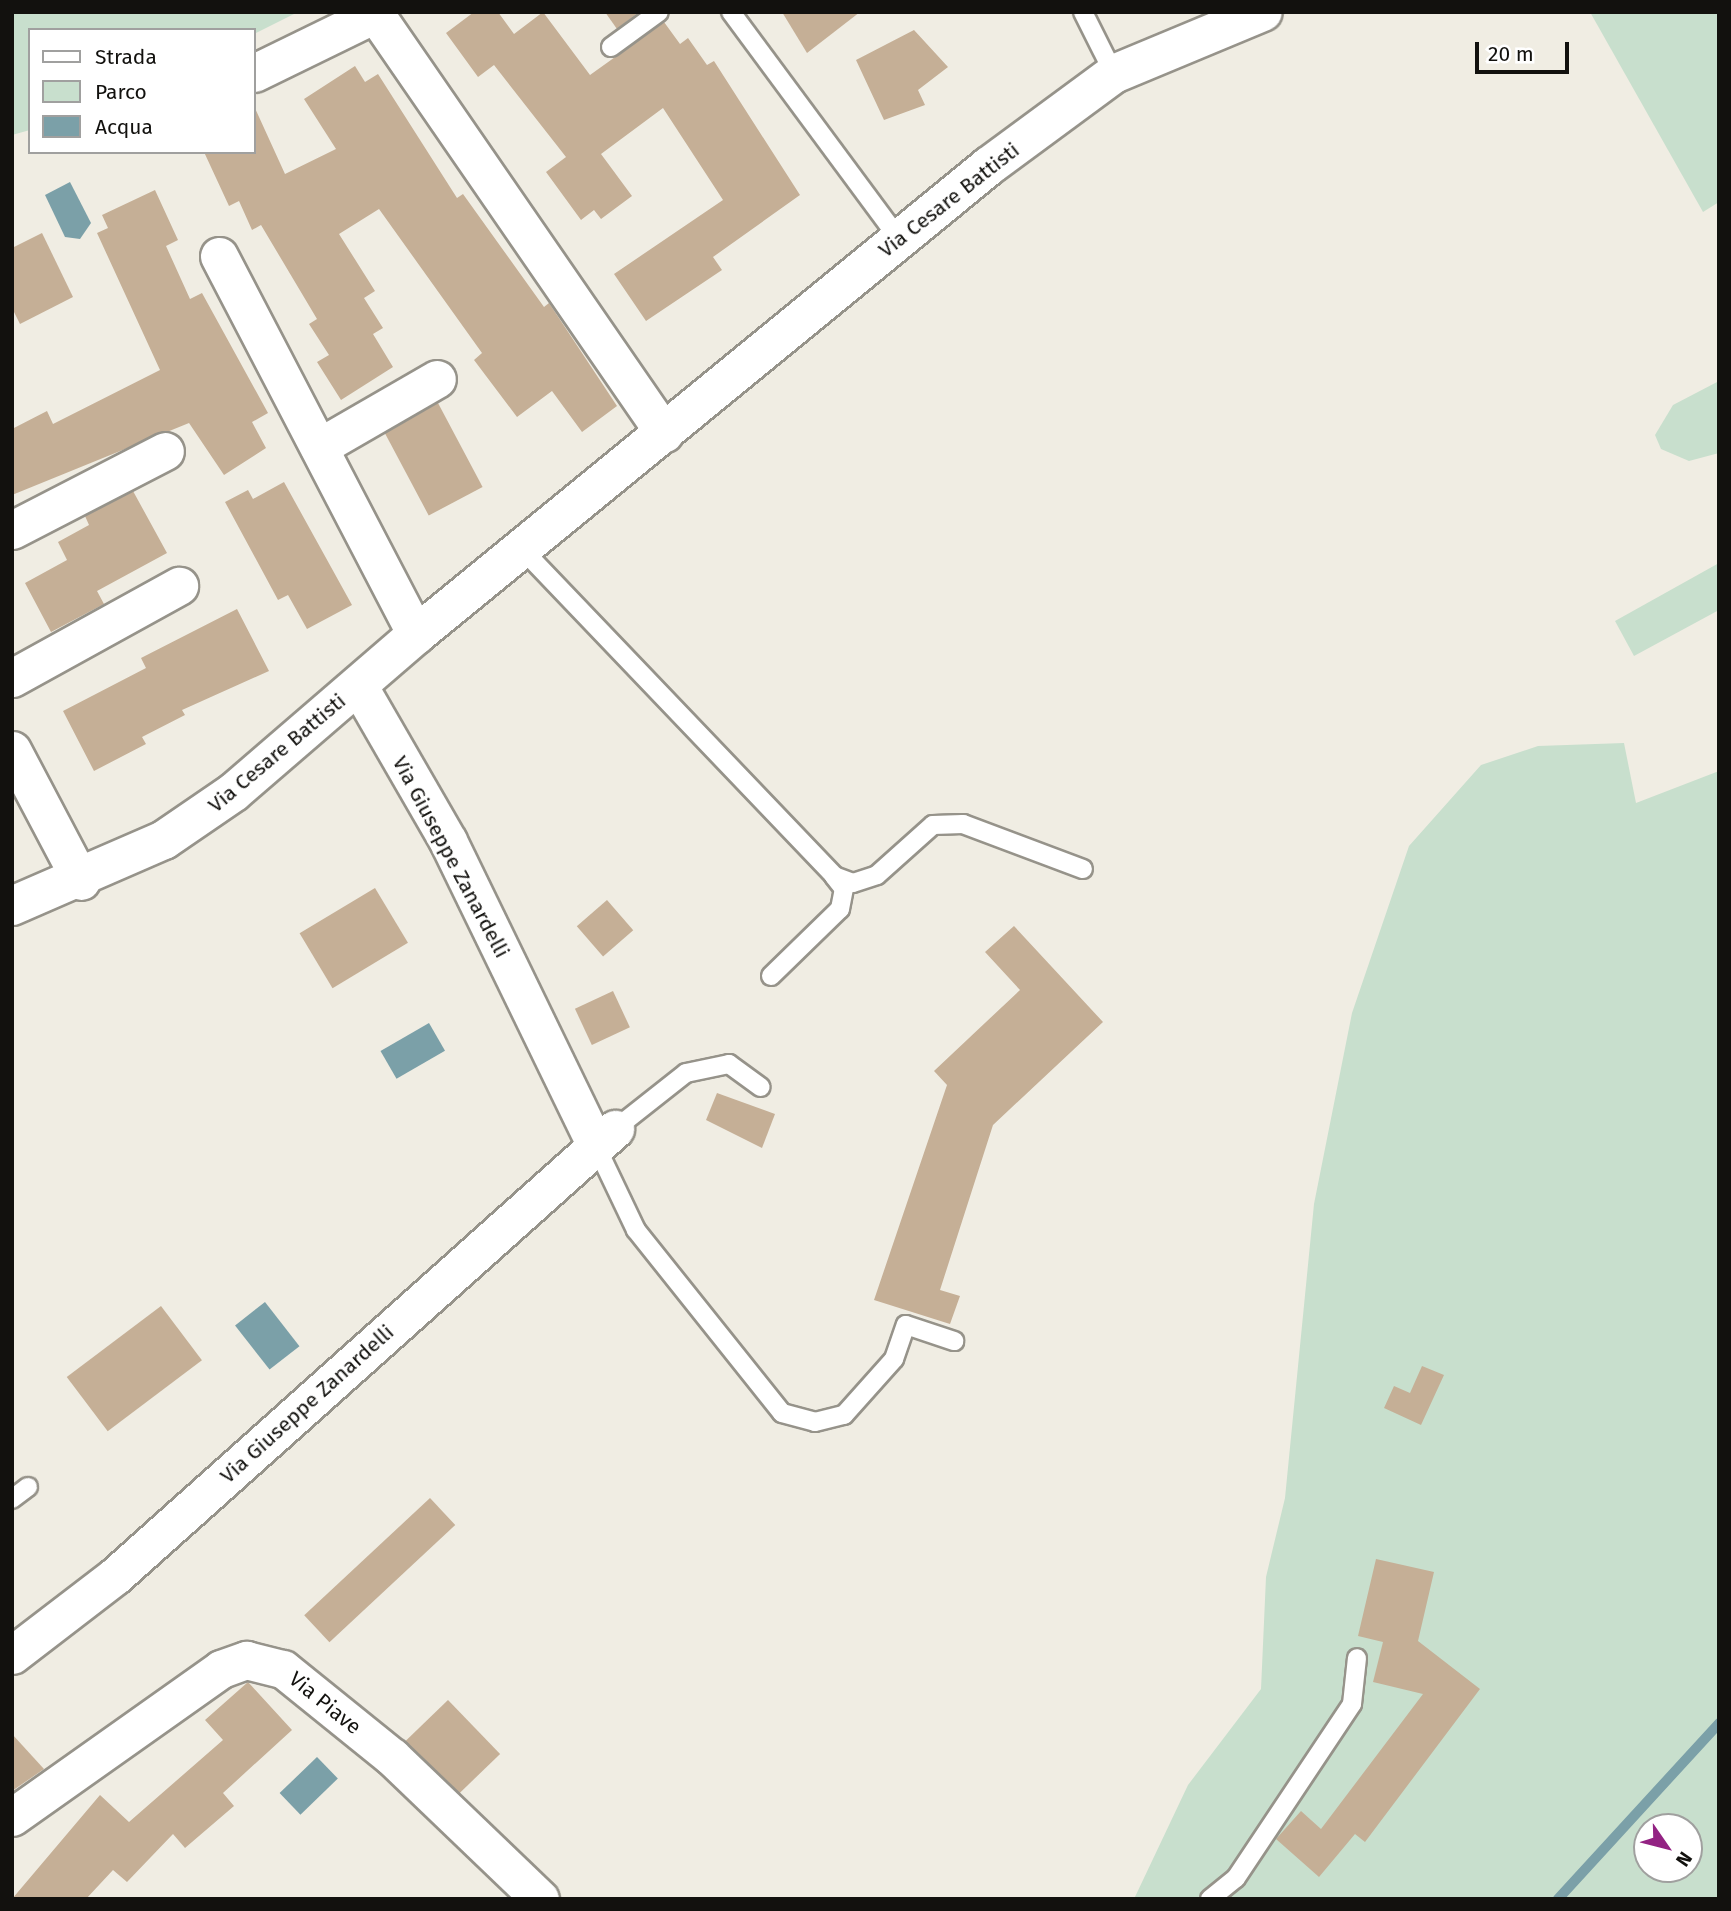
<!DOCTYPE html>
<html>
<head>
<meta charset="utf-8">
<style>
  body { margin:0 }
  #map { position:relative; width:1731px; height:1911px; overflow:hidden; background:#f0ede3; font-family:"Fira Sans",sans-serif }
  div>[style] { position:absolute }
  .green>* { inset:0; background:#c8dfcd }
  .water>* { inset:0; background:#7ba0a8; transform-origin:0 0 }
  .stream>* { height:10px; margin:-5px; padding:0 5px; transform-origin:5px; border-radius:5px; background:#7ba0a8 }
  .building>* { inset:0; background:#c5af96; transform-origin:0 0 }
  .roads { filter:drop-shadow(2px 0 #96938a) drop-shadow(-2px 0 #96938a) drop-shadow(0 2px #96938a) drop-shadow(0 -2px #96938a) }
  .lane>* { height:18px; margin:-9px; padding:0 9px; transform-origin:9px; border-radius:9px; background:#fff }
  .street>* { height:37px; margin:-18.5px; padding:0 18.5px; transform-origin:18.5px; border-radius:18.5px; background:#fff }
  .secondary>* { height:38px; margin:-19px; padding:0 19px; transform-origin:19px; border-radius:19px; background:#fff }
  span { translate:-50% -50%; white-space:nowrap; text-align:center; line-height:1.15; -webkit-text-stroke:5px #fff; paint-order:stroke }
  .street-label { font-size:21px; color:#12110e }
  .frame { position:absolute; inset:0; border:14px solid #12110e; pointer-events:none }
  .legend { position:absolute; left:28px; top:28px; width:228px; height:126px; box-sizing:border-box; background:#fff; border:2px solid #a0a09f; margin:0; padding:9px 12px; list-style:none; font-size:21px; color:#12110e }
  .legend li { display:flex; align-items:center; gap:14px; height:35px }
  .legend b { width:35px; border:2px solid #a0a09f }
  .north { position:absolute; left:1633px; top:1813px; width:70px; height:70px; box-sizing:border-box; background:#fff; border:2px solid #a0a09f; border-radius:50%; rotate:125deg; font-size:19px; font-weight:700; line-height:28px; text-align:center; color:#12110e }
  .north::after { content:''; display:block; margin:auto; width:24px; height:32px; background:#932383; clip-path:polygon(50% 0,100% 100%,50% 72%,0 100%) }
  .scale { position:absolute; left:1475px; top:42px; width:94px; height:32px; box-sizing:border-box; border:4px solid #12110e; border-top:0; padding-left:9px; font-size:21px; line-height:24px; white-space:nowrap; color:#12110e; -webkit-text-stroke:5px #fff; paint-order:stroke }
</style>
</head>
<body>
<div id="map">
  <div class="green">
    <div style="clip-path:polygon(12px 12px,298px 12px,254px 34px,30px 30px,30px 130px,12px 135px)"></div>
    <div style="clip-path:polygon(1590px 12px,1719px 12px,1719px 202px,1703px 212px)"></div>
    <div style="clip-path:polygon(1719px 381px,1719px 453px,1689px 461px,1661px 449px,1655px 435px,1673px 405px)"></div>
    <div style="clip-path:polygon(1719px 563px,1719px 610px,1634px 656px,1615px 621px)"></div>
    <div style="clip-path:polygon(evenodd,1624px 743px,1636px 803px,1719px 771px,1719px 1899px,1134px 1899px,1188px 1785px,1261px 1689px,1266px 1577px,1285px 1498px,1314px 1204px,1352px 1013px,1409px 846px,1481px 765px,1538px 746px,1624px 743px,1647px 1827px,1689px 1827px,1689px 1869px,1647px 1869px,1647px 1827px)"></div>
  </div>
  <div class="water">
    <div style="clip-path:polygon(70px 182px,91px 223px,80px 239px,65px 237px,45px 195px)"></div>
    <div style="left:429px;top:1023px;width:32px;height:56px;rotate:60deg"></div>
    <div style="left:265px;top:1302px;width:56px;height:38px;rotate:52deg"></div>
    <div style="left:317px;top:1757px;width:30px;height:52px;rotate:46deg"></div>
  </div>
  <div class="stream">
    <div style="left:1558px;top:1899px;width:239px;rotate:-47.5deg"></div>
  </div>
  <div class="building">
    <div style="clip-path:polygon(474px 12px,498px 12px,514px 34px,543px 12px,590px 75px,664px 22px,680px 44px,688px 38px,707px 65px,714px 61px,800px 195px,713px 257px,722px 270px,646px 321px,614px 274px,723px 200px,663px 108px,601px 154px,632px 196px,601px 219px,594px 210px,581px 220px,546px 172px,566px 157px,494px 65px,478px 77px,446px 33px)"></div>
    <div style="clip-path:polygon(605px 12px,639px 12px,617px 29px)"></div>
    <div style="clip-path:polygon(782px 12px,860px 12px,807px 53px)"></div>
    <div style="clip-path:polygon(914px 30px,948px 67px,918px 90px,925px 105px,884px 120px,856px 60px)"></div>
    <div style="clip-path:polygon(355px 66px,365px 82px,378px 74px,457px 198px,463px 194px,544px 307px,549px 303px,617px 406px,582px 432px,552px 391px,517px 417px,474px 360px,482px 353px,379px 209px,339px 234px,375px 291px,364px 298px,383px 328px,373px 334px,393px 367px,341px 400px,317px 362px,329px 355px,309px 324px,317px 319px,261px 225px,252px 230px,239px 201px,229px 206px,204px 152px,254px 152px,254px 106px,285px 174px,336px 149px,304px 99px)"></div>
    <div style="clip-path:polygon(155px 190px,178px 240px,166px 246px,190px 299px,202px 293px,268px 413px,252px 422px,266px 448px,224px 475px,189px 423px,12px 495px,12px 429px,47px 411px,53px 424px,160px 370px,97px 233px,108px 228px,102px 215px)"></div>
    <div style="clip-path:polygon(42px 233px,73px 297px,20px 324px,12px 308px,12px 248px)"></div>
    <div style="left:438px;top:403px;width:95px;height:61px;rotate:62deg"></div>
    <div style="clip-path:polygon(284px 482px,352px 605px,307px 629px,288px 595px,278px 600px,225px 502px,248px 490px,253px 499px)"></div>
    <div style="clip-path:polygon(133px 491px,167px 553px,97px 591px,104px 604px,51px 632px,25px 583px,67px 560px,58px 542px,89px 525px,85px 516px)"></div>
    <div style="clip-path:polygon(237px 609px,269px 671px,182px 710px,185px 715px,142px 737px,146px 744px,94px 771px,63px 711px,146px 668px,141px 658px)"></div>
    <div style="left:375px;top:888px;width:64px;height:88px;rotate:59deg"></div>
    <div style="left:607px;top:900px;width:40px;height:40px;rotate:49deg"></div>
    <div style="clip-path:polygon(1014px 926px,1103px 1022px,993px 1125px,940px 1290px,960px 1296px,950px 1324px,874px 1300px,947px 1085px,934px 1071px,1020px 990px,985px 952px)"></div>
    <div style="left:613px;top:991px;width:40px;height:42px;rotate:65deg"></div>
    <div style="clip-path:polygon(717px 1093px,775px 1114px,762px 1148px,706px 1120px)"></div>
    <div style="left:161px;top:1306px;width:68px;height:118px;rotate:53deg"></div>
    <div style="clip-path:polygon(1422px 1366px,1444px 1375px,1421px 1425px,1384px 1408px,1394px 1386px,1410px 1393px)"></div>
    <div style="left:430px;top:1498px;width:37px;height:172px;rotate:47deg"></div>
    <div style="clip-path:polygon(1376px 1559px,1434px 1572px,1418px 1641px,1480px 1689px,1365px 1842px,1355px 1834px,1319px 1877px,1276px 1839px,1301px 1811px,1321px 1829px,1423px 1694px,1373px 1682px,1383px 1642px,1358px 1636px)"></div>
    <div style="clip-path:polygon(248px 1682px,292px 1730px,223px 1793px,234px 1806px,185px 1848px,173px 1834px,127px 1882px,113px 1870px,86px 1899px,12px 1899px,100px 1795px,129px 1822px,223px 1740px,205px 1720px)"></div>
    <div style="left:448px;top:1700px;width:75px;height:59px;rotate:46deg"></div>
    <div style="clip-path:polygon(12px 1734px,44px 1769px,12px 1791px)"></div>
  </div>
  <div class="roads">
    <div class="lane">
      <div style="left:731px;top:12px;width:282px;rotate:53.5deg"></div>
      <div style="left:1083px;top:12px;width:69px;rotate:63.4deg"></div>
      <div style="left:611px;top:47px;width:59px;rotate:-36.1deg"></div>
      <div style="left:522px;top:549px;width:452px;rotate:46.3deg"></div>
      <div style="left:834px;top:876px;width:20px;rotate:20deg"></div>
      <div style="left:853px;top:883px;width:25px;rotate:-18deg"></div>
      <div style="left:877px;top:875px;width:75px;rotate:-41.8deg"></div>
      <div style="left:933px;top:825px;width:30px;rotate:-2deg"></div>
      <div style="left:963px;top:824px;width:128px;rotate:20.6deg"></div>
      <div style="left:771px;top:976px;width:96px;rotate:-44.2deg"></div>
      <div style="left:840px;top:909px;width:20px;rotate:-79deg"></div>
      <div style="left:844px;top:889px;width:16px;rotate:-128deg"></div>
      <div style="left:615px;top:1129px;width:90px;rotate:-38.3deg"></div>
      <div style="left:686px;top:1073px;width:44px;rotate:-11.8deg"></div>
      <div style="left:729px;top:1064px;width:39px;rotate:36deg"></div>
      <div style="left:595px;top:1144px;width:95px;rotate:64.5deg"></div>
      <div style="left:636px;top:1230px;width:234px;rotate:51.4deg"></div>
      <div style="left:782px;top:1413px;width:34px;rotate:15deg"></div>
      <div style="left:815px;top:1422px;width:30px;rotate:-14deg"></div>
      <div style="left:844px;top:1415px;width:75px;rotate:-48.2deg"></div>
      <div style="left:894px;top:1359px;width:36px;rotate:-71deg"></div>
      <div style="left:906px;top:1325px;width:51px;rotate:18.4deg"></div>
      <div style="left:12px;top:1499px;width:20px;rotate:-37deg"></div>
      <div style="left:1210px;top:1899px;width:33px;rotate:-39deg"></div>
      <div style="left:1236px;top:1878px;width:209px;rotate:-56.3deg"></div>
      <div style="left:1352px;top:1704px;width:46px;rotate:-83.8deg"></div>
    </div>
    <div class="street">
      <div style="left:376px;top:15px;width:508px;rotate:55.43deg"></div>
      <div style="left:254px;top:73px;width:139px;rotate:-26deg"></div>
      <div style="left:219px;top:256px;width:427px;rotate:62.5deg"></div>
      <div style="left:319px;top:447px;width:136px;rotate:-30deg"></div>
      <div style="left:12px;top:530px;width:172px;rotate:-27.3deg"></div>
      <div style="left:12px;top:678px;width:191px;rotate:-28.9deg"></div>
      <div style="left:358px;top:685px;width:180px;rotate:60deg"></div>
      <div style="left:448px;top:841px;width:337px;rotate:64.1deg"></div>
      <div style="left:12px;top:750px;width:148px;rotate:62.2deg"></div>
      <div style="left:12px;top:1655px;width:130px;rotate:-37.5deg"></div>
      <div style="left:115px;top:1576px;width:671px;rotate:-41.8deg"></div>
      <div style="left:12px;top:1817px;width:256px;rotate:-35.3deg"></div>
      <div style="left:221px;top:1669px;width:27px;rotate:-20deg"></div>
      <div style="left:246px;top:1660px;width:38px;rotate:14deg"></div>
      <div style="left:283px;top:1669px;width:140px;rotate:38.9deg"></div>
      <div style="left:392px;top:1757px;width:205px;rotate:43.8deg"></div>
    </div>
    <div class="secondary">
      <div style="left:12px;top:906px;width:166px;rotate:-23.5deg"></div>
      <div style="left:164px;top:840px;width:85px;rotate:-34.4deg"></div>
      <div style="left:234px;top:792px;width:240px;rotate:-40.8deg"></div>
      <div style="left:416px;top:635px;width:740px;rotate:-39.3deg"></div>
      <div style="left:989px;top:166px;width:155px;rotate:-36.4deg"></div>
      <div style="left:1114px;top:74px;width:161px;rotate:-22.6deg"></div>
    </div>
  </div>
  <div class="street-label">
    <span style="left:949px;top:200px;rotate:-38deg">Via Cesare Battisti</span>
    <span style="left:277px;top:753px;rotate:-40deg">Via Cesare Battisti</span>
    <span style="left:451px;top:857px;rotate:62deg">Via Giuseppe Zanardelli</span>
    <span style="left:307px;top:1404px;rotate:-42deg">Via Giuseppe Zanardelli</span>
    <span style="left:325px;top:1703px;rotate:39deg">Via Piave</span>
  </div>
  <div class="frame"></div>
  <ul class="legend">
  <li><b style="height:9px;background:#fff"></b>Strada</li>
  <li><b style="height:19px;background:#c8dfcd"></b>Parco</li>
  <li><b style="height:19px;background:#7ba0a8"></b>Acqua</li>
  </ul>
  <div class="north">N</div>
  <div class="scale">20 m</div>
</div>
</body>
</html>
